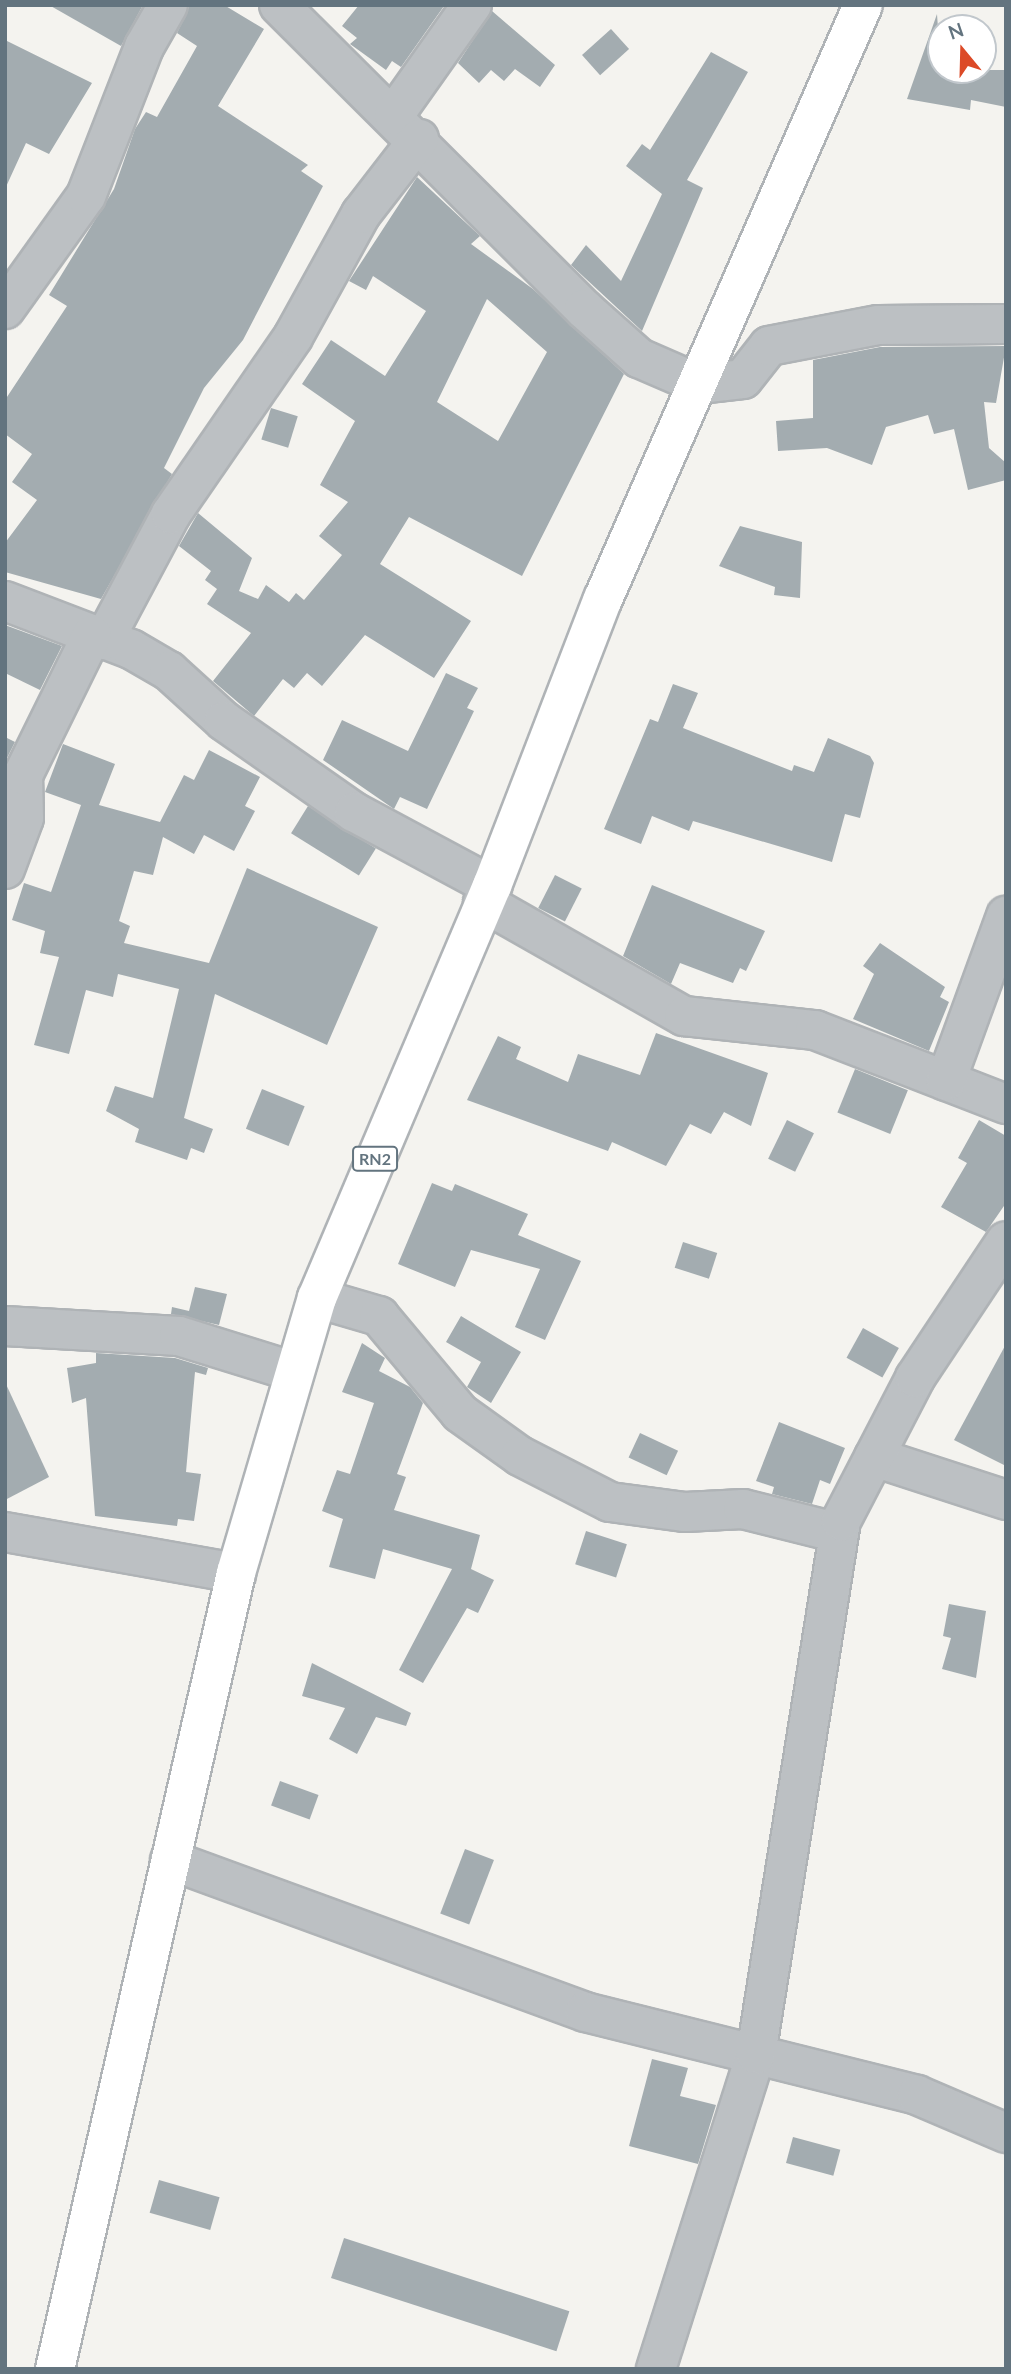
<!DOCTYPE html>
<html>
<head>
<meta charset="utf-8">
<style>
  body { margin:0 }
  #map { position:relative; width:1011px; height:2374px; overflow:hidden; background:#f4f3ef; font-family:Lato,sans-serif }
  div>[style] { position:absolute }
  .building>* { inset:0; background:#a3acb0; transform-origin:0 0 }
  .roads { filter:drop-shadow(2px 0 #afb3b6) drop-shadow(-2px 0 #afb3b6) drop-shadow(0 2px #afb3b6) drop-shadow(0 -2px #afb3b6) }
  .minor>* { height:38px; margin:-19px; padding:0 19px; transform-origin:19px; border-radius:19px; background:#bcc0c3 }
  .trunk>* { height:38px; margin:-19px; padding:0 19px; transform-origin:19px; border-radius:19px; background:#fff }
  span { translate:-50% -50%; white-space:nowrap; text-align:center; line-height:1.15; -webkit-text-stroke:7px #fff; paint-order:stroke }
  .shield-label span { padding:2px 5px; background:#fff; border:2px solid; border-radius:5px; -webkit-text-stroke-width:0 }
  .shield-label { font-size:16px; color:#63747f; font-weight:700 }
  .frame { position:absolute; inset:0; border:7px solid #63747f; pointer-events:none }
  .north { position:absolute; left:927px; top:14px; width:70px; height:70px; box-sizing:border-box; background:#fff; border:2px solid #c1c7cc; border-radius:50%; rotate:341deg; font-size:19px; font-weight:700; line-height:28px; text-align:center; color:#63747f }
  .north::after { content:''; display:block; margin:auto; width:24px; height:32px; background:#dc4a27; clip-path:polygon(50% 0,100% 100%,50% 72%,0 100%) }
</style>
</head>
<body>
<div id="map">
  <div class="building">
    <div style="clip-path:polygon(49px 5px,143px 5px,121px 46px)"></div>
    <div style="clip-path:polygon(190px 5px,224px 5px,264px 29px,218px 106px,308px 165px,301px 171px,323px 186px,243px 340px,204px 388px,164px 468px,172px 474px,101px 599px,5px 572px,5px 543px,37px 500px,12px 482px,32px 454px,5px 434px,5px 400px,67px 306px,49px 295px,114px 189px,135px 129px,146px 112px,157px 117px,197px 46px,177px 33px)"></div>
    <div style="clip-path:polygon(359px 5px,443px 5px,444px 6px,401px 67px,392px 61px,386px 70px,350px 44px,357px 38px,342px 26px)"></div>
    <div style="clip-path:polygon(492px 11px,555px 65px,540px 87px,515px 69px,504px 81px,491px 70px,479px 83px,458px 63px)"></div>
    <div style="clip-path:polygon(937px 14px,941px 70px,1006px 70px,1006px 107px,971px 100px,970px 110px,907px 99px)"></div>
    <div style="left:611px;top:29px;width:27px;height:39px;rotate:48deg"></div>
    <div style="clip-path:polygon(5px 40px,92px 83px,49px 154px,26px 143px,5px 189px)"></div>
    <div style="clip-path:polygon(711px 52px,748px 72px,687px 180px,703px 188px,642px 331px,571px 265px,586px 245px,621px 281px,662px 194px,626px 166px,642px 144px,650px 150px)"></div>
    <div style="clip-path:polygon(evenodd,417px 177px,480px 236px,471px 244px,533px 289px,624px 374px,522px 576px,409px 517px,380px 564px,471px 621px,434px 678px,365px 635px,322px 686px,307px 673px,294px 688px,283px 679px,254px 716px,213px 681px,251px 633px,207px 604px,217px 589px,205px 580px,211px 571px,179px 546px,198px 513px,252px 558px,239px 591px,258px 599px,266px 585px,289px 602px,296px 593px,304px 600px,342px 555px,319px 536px,348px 502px,320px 485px,355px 421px,302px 384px,331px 340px,385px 376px,426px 311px,373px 276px,366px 290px,349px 281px,417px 177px,487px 299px,547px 352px,498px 441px,437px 402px,487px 299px)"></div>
    <div style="clip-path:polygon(1006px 346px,996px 403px,984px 402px,989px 448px,1006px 463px,1006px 480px,968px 490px,954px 429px,934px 434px,928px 415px,886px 427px,872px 465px,827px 448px,778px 451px,776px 421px,813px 418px,813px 360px,880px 347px)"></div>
    <div style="left:271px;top:408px;width:28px;height:33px;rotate:17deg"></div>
    <div style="clip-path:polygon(740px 526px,802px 542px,800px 598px,774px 595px,775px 587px,719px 566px)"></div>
    <div style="clip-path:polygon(5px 625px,62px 646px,40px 690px,5px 673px)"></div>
    <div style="clip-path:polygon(446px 673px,478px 688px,467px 708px,474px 711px,427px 809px,400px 797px,394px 809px,323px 760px,342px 720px,408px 751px)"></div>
    <div style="clip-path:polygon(673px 684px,698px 693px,683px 728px,792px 771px,794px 765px,814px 772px,828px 738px,870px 756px,874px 763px,860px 818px,845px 814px,832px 862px,693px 821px,689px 831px,652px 816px,641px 844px,604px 829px,650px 719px,658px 722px)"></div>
    <div style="clip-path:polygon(5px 737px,15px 742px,5px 762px)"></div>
    <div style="clip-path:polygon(63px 744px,115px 764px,99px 805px,160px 822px,184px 775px,194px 780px,209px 750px,260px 777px,245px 806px,255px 811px,234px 851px,204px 835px,194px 854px,163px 837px,153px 875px,134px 871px,119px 921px,130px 926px,124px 943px,209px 963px,247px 868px,378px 927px,327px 1045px,215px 994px,184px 1118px,213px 1129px,204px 1153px,191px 1148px,187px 1160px,135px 1142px,139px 1129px,106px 1111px,115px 1086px,153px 1098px,179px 989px,118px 974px,113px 997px,86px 990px,69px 1054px,34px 1045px,59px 957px,40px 953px,45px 931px,12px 920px,24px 883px,51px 892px,81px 805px,45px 792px)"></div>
    <div style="left:308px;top:806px;width:80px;height:32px;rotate:32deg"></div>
    <div style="left:555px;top:875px;width:30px;height:37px;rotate:27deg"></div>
    <div style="clip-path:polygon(652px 885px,765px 931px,746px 971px,740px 968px,733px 983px,680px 963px,671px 984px,623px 956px)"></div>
    <div style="clip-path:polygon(880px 943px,945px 987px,940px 997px,949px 1002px,929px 1051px,853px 1019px,874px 974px,863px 966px)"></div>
    <div style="clip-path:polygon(656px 1033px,768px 1073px,751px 1126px,724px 1112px,711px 1134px,690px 1124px,666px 1166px,612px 1142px,608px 1151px,467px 1100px,498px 1036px,521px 1047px,516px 1059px,568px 1082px,578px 1054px,640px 1075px)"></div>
    <div style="left:855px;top:1069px;width:57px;height:47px;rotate:22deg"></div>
    <div style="left:262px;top:1089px;width:46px;height:43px;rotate:22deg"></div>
    <div style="left:787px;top:1120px;width:30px;height:43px;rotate:26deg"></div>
    <div style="clip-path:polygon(979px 1120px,1006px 1136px,1006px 1203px,986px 1232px,941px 1207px,967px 1163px,958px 1158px)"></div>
    <div style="clip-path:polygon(432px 1183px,452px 1191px,455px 1184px,528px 1214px,518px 1235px,581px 1261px,545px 1340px,515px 1327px,540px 1269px,471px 1250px,455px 1287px,398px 1264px)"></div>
    <div style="left:683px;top:1242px;width:36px;height:27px;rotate:18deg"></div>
    <div style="clip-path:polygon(195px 1287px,227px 1294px,219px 1325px,171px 1314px,172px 1307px,189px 1311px)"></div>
    <div style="clip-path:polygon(461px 1316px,521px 1352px,491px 1403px,467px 1387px,481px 1362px,446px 1342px)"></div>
    <div style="left:863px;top:1328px;width:41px;height:34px;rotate:29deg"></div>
    <div style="clip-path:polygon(362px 1343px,385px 1358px,379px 1371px,410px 1387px,423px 1403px,397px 1474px,406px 1477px,394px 1510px,480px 1535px,471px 1569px,494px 1580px,478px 1613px,467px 1608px,423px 1683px,399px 1670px,452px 1569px,383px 1549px,375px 1579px,329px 1567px,343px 1519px,322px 1511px,337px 1470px,350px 1474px,374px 1403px,342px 1392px)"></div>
    <div style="clip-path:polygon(1006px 1344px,1006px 1466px,954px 1440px)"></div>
    <div style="clip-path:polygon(96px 1353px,175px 1358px,208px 1368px,206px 1375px,195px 1372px,186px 1472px,201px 1474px,194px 1521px,178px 1519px,177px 1526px,95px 1516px,86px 1398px,72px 1403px,67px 1368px,96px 1363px)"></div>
    <div style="clip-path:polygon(5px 1382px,49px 1477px,5px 1500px)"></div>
    <div style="clip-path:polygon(779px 1422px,845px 1448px,830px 1484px,820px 1480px,812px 1504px,772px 1494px,774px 1487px,756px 1481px)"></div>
    <div style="left:640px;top:1433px;width:42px;height:27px;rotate:25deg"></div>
    <div style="left:586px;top:1531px;width:43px;height:35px;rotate:18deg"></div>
    <div style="clip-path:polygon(949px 1604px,986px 1611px,976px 1678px,942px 1669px,951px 1638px,943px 1636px)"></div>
    <div style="clip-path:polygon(312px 1663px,411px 1713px,406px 1726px,376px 1717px,357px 1754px,329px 1739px,345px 1708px,302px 1696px)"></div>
    <div style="left:280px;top:1781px;width:41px;height:26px;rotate:20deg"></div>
    <div style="left:465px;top:1849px;width:31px;height:69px;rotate:21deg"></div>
    <div style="clip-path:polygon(652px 2059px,688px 2068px,680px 2096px,716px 2105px,698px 2164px,629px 2146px)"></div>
    <div style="left:793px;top:2137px;width:49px;height:27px;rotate:15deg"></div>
    <div style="left:159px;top:2180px;width:63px;height:34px;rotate:16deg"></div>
    <div style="left:344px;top:2238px;width:237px;height:42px;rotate:18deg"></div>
  </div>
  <div class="roads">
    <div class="minor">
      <div style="left:279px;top:5px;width:431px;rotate:44.9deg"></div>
      <div style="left:584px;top:309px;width:74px;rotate:41.7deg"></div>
      <div style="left:639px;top:358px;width:65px;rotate:23.4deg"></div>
      <div style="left:699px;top:384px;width:44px;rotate:-6.5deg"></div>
      <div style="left:743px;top:379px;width:42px;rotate:-51.8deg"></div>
      <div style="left:769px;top:346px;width:111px;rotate:-10.9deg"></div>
      <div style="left:878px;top:325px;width:128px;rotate:-0.4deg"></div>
      <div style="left:394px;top:115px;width:135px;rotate:-54.7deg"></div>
      <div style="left:5px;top:309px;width:139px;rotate:-54.4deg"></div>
      <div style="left:86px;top:196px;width:160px;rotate:-68.7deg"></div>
      <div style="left:144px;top:47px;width:48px;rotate:-60.3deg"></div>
      <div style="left:5px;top:601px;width:135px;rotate:20.9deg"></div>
      <div style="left:131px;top:649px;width:44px;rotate:30.1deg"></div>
      <div style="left:169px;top:671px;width:74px;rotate:42.3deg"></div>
      <div style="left:224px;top:721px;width:159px;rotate:35deg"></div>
      <div style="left:354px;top:812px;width:157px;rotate:28.2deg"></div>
      <div style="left:104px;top:640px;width:143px;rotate:-62deg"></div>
      <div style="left:171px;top:514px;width:215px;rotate:-55.4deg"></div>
      <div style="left:293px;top:337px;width:141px;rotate:-61.1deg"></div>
      <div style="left:361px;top:214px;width:95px;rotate:-52.3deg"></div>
      <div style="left:5px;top:869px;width:54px;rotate:-69.6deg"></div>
      <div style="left:24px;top:818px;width:43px;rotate:-91.3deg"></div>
      <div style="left:23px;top:775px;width:156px;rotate:-63.8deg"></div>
      <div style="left:483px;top:902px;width:231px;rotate:29.6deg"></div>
      <div style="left:684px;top:1016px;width:132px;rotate:6.1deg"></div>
      <div style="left:815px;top:1030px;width:205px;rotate:21.2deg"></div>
      <div style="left:946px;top:1081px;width:176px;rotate:-70deg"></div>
      <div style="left:317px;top:1298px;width:65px;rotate:16.2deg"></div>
      <div style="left:379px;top:1316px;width:126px;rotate:50.1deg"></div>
      <div style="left:460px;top:1413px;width:74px;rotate:35.6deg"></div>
      <div style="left:520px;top:1456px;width:101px;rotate:27.1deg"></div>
      <div style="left:610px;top:1502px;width:76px;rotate:7.6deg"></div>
      <div style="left:685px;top:1512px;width:58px;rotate:-3deg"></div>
      <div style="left:743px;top:1509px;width:99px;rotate:14deg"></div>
      <div style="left:5px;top:1326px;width:174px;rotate:3.3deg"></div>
      <div style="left:179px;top:1336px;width:121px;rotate:17.2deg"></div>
      <div style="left:874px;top:1457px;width:139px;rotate:18deg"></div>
      <div style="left:5px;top:1532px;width:235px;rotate:10.1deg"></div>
      <div style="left:170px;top:1860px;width:442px;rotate:20.1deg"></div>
      <div style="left:585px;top:2012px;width:342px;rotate:14deg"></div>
      <div style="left:917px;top:2095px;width:97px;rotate:23.1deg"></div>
      <div style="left:656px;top:2369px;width:330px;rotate:-72.4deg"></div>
      <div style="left:756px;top:2054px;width:540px;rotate:-80.94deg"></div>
      <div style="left:841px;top:1521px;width:161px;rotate:-62.6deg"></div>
      <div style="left:915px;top:1378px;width:164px;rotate:-56.4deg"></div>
    </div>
    <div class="trunk">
      <div style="left:55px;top:2369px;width:816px;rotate:-77.19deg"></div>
      <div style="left:236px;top:1573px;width:287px;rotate:-73.6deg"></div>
      <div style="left:317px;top:1298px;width:448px;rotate:-67deg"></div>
      <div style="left:492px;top:886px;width:308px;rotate:-68.9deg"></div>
      <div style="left:603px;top:599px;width:648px;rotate:-66.36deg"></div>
    </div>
  </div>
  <div class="shield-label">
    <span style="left:375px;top:1159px">RN2</span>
  </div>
  <div class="frame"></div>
  <div class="north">N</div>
</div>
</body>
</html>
